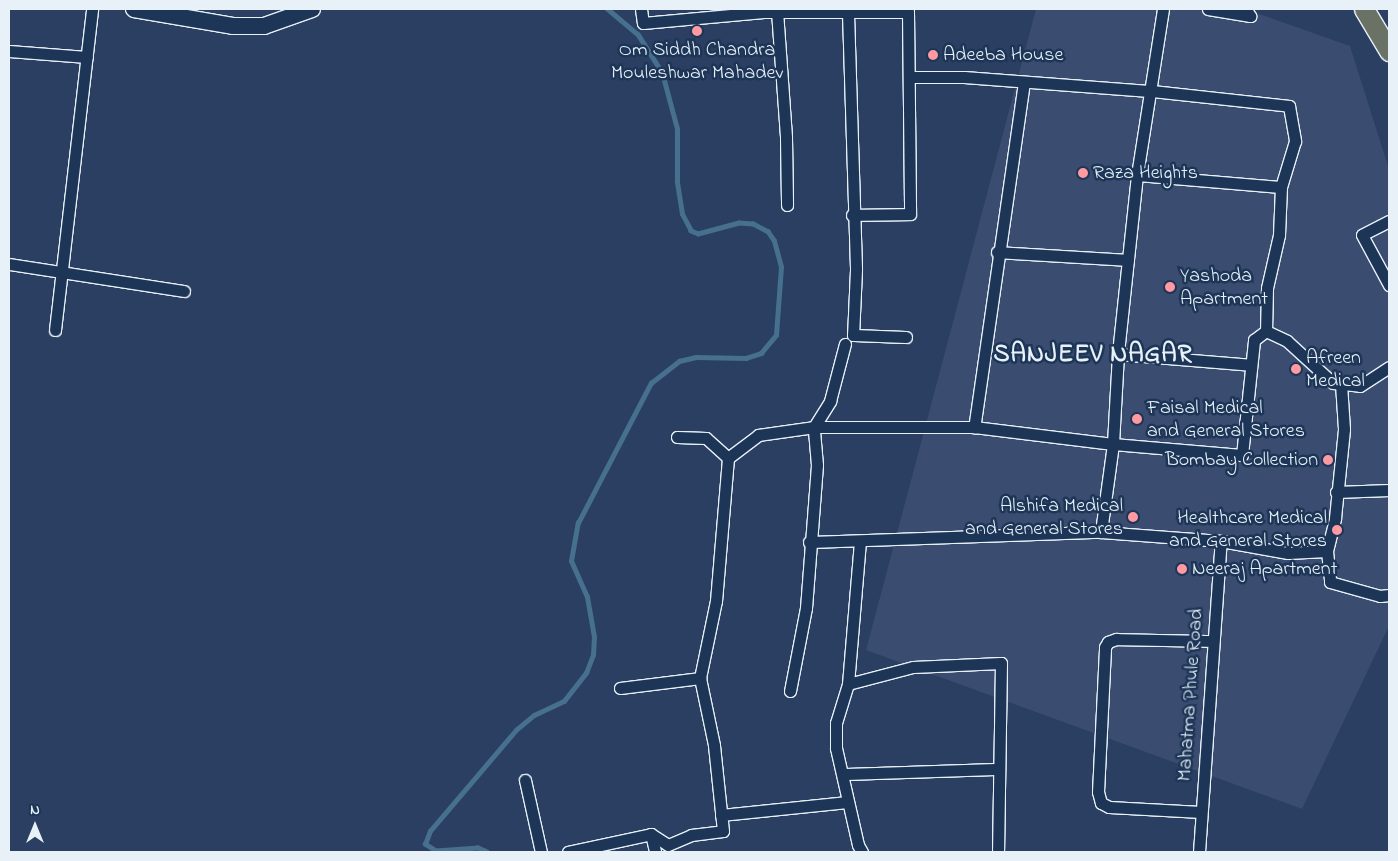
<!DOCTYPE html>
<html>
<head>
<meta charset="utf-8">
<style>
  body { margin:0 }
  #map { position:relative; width:1398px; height:861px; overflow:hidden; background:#2a3f62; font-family:"Indie Flower",sans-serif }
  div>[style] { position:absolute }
  .built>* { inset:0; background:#3a4c70 }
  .stream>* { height:4.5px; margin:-2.25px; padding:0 2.25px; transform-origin:2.25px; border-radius:2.25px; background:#46708e }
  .roads { filter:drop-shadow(1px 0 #e8f1f8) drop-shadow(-1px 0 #e8f1f8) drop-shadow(0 1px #e8f1f8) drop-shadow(0 -1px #e8f1f8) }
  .minor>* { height:11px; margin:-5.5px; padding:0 5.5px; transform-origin:5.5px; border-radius:5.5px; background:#1d3557 }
  .secondary>* { height:16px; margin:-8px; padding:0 8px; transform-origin:8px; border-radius:8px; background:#1d3557 }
  .primary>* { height:19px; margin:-9.5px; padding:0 9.5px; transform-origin:9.5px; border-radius:9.5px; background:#6a7165 }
  .dots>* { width:14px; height:14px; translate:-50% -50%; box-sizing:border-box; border:2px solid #1d3557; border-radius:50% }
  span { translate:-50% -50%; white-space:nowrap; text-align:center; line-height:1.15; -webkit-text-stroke:5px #1d3557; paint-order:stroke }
  .poi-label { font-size:20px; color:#e8f1f8 }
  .left { translate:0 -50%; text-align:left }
  .right { translate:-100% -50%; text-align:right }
  .street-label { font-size:20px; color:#e8f1f8 }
  .district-label { font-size:25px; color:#e8f1f8; font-weight:700; letter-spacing:1px }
  .frame { position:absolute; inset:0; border:10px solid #e8f1f8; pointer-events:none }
  .north { position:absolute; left:10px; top:801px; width:50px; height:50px; -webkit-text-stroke:4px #1d3557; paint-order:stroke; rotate:0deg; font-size:14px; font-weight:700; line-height:20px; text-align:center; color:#e8f1f8 }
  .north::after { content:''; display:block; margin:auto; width:18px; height:22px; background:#e8f1f8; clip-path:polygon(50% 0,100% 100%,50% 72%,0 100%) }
</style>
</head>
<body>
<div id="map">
  <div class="built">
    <div style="clip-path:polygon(1036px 9px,1245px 9px,1350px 46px,1389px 169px,1389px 626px,1302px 809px,866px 650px)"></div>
  </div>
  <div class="stream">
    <div style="left:487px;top:852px;width:10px;rotate:-156deg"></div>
    <div style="left:478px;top:848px;width:42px;rotate:175.9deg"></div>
    <div style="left:436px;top:851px;width:13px;rotate:-148deg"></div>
    <div style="left:425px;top:844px;width:14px;rotate:-69deg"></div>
    <div style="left:430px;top:831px;width:133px;rotate:-49.6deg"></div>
    <div style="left:516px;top:730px;width:23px;rotate:-40deg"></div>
    <div style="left:534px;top:715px;width:33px;rotate:-25deg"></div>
    <div style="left:564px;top:701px;width:36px;rotate:-52deg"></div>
    <div style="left:586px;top:673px;width:19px;rotate:-69deg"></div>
    <div style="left:593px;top:655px;width:18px;rotate:-87deg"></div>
    <div style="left:594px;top:637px;width:41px;rotate:-99.9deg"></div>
    <div style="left:587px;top:597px;width:39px;rotate:-114deg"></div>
    <div style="left:571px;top:561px;width:39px;rotate:-80deg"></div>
    <div style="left:578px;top:523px;width:158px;rotate:-62.5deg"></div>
    <div style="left:651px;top:383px;width:36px;rotate:-38deg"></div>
    <div style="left:679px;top:361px;width:17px;rotate:-13deg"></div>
    <div style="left:696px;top:357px;width:50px;rotate:1.1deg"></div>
    <div style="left:746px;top:358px;width:16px;rotate:-18deg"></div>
    <div style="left:761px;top:353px;width:23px;rotate:-50deg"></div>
    <div style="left:776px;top:335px;width:68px;rotate:-85.8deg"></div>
    <div style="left:781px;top:267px;width:27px;rotate:-105deg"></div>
    <div style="left:774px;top:241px;width:11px;rotate:-124deg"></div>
    <div style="left:768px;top:232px;width:17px;rotate:-152deg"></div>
    <div style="left:753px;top:224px;width:14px;rotate:-176deg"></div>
    <div style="left:739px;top:223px;width:42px;rotate:165deg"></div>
    <div style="left:698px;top:234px;width:8px;rotate:-157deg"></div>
    <div style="left:691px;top:231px;width:19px;rotate:-118deg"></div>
    <div style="left:682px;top:214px;width:33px;rotate:-99deg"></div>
    <div style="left:677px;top:181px;width:52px;rotate:-90deg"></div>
    <div style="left:677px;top:129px;width:58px;rotate:-105deg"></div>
    <div style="left:662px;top:73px;width:45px;rotate:-122.3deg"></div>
    <div style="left:638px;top:35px;width:40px;rotate:-140deg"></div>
  </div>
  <div class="roads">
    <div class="minor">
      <div style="left:641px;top:9px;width:14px;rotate:82deg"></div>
      <div style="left:643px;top:23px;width:121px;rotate:-5.2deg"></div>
      <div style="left:764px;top:9px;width:3px;rotate:90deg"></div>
      <div style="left:764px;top:12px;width:144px"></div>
      <div style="left:908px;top:12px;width:202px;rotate:89.4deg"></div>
      <div style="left:910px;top:214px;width:58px;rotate:179deg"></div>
      <div style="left:1163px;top:9px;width:168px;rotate:98.9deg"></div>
      <div style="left:1137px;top:175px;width:180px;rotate:96.1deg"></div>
      <div style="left:1118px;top:354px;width:90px;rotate:93.2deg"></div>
      <div style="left:1113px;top:444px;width:89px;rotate:97.8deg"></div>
      <div style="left:1101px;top:532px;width:120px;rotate:4.3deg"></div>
      <div style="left:1221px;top:541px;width:68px;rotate:10.2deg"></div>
      <div style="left:1288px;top:553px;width:39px;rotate:-3deg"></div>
      <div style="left:1327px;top:551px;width:31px;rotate:84deg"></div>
      <div style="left:1330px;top:582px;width:52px;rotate:15.6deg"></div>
      <div style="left:1380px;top:596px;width:9px;rotate:-6deg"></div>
      <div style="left:1208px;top:9px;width:43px;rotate:9.5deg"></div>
      <div style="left:1250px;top:16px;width:8px;rotate:-120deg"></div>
      <div style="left:777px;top:11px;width:127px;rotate:85.9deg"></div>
      <div style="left:786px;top:138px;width:67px;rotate:89.1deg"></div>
      <div style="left:848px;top:13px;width:257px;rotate:88.2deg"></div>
      <div style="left:856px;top:270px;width:65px;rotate:92.6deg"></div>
      <div style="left:853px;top:335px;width:53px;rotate:2.2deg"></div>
      <div style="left:9px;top:51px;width:78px;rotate:4.4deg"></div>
      <div style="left:911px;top:77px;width:53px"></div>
      <div style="left:964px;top:77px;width:189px;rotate:4.3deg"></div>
      <div style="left:1152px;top:91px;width:138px;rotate:6.2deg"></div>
      <div style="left:1289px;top:106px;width:36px;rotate:80deg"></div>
      <div style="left:1295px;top:141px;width:48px;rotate:106.9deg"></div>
      <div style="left:1281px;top:187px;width:48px;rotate:92.4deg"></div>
      <div style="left:1279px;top:235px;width:54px;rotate:102.8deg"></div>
      <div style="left:1267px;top:288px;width:43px;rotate:91.3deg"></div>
      <div style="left:1266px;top:331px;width:23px;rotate:25deg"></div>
      <div style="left:1287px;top:341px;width:62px;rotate:42.4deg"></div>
      <div style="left:1333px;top:383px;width:27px;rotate:6deg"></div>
      <div style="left:1360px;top:386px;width:35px;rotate:-33deg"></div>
      <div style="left:1024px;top:82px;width:349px;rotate:98.2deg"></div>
      <div style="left:974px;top:427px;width:140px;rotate:7deg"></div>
      <div style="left:1113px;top:444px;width:129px;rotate:4.9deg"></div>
      <div style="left:1242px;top:455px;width:116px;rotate:-84deg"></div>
      <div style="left:1254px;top:340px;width:15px;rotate:-37deg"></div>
      <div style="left:1137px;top:175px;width:144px;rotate:4.8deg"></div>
      <div style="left:1389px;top:221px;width:30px;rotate:153deg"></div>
      <div style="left:1362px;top:235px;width:57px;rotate:61.6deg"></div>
      <div style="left:997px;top:252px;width:131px;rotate:3.5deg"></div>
      <div style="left:9px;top:264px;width:177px;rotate:8.8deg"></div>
      <div style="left:55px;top:330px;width:323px;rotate:-83.4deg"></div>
      <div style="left:1118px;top:354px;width:133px;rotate:4.7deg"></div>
      <div style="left:677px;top:437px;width:29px;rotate:2deg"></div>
      <div style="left:706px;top:438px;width:30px;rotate:42deg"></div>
      <div style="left:1336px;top:492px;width:53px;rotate:-2.2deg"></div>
      <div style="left:860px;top:541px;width:144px;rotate:94.8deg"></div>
      <div style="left:848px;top:684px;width:41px;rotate:107.1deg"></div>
      <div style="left:836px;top:723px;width:25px;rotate:90deg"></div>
      <div style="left:836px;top:748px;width:99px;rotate:77.2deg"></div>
      <div style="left:858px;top:845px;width:8px;rotate:60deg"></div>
      <div style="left:809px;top:542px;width:292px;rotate:-2deg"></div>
      <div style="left:1327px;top:551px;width:34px;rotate:-76deg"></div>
      <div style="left:1335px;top:518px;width:89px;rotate:-84.2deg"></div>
      <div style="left:1344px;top:429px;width:45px;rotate:-93.8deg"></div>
      <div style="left:848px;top:684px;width:67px;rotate:-14.7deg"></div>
      <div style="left:913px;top:667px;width:88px;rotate:-2.6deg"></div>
      <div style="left:1001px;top:663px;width:189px;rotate:90.9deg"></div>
      <div style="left:620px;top:688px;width:81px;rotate:-7.1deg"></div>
      <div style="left:790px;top:691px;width:85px;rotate:-79.1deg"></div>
      <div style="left:806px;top:608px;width:143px;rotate:-85.6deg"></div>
      <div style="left:817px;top:465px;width:38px;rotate:-95deg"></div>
      <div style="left:814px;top:427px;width:160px"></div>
      <div style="left:844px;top:774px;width:153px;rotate:-1.9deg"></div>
      <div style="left:525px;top:780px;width:74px;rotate:77.5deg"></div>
      <div style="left:1201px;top:812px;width:92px;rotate:-176.9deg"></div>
      <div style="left:1109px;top:807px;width:9px;rotate:-153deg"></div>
      <div style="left:1101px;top:803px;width:11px;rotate:-105deg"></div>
      <div style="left:1098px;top:792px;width:145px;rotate:-87.2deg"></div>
      <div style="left:1105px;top:647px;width:6px;rotate:-59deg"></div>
      <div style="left:1108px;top:642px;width:9px;rotate:-21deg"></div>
      <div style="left:1116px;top:639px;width:96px;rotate:1.2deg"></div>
      <div style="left:721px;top:815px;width:127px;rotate:-5.9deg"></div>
      <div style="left:651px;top:834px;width:18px;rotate:77deg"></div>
      <div style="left:568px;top:852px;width:85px;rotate:-12.2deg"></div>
      <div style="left:651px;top:834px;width:20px;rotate:33deg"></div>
      <div style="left:668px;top:845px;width:25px;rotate:-23deg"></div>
      <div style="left:691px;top:835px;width:32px;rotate:-7deg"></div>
      <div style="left:723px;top:831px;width:86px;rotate:-96deg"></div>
      <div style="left:714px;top:745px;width:68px;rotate:-101.8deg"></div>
      <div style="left:700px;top:678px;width:79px;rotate:-78.3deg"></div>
      <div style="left:716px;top:601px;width:144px;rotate:-85.2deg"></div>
      <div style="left:728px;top:458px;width:38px;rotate:-37deg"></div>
      <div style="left:758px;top:435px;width:57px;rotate:-8.1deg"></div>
      <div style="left:814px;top:427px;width:31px;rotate:-58deg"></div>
      <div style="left:830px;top:401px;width:59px;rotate:-75.3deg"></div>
      <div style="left:1199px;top:852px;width:312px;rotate:-86deg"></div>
    </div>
    <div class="secondary">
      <div style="left:134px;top:9px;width:100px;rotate:9.7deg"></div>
      <div style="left:233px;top:26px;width:31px"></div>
      <div style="left:264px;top:26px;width:51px;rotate:-19.5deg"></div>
    </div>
    <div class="primary">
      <div style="left:1364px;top:9px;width:49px;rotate:59.2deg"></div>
    </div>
  </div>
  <div class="dots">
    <div style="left:697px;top:31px;background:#ff9aa2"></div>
    <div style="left:933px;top:55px;background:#ff9aa2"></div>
    <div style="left:1083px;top:173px;background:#ff9aa2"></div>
    <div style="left:1170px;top:287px;background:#ff9aa2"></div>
    <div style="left:1296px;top:369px;background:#ff9aa2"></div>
    <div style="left:1137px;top:419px;background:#ff9aa2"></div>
    <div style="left:1328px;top:460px;background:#ff9aa2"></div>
    <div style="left:1133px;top:517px;background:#ff9aa2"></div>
    <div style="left:1337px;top:530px;background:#ff9aa2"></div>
    <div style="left:1182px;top:569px;background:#ff9aa2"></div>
  </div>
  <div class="poi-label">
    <span style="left:697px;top:62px">Om Siddh Chandra<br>Mouleshwar Mahadev</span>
    <span class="left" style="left:943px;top:55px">Adeeba House</span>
    <span class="left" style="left:1093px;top:173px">Raza Heights</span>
    <span class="left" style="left:1180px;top:288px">Yashoda<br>Apartment</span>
    <span class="left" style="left:1306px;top:370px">Afreen<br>Medical</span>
    <span class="left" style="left:1147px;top:420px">Faisal Medical<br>and General Stores</span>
    <span class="right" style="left:1318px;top:460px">Bombay Collection</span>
    <span class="right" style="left:1123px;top:518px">Alshifa Medical<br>and General Stores</span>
    <span class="right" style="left:1327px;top:530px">Healthcare Medical<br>and General Stores</span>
    <span class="left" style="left:1192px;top:569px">Neeraj Apartment</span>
  </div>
  <div class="street-label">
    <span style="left:1191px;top:695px;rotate:-86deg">Mahatma Phule Road</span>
  </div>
  <div class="district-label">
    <span style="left:1093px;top:355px">SANJEEV NAGAR</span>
  </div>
  <div class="frame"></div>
  <div class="north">N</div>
</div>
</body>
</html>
